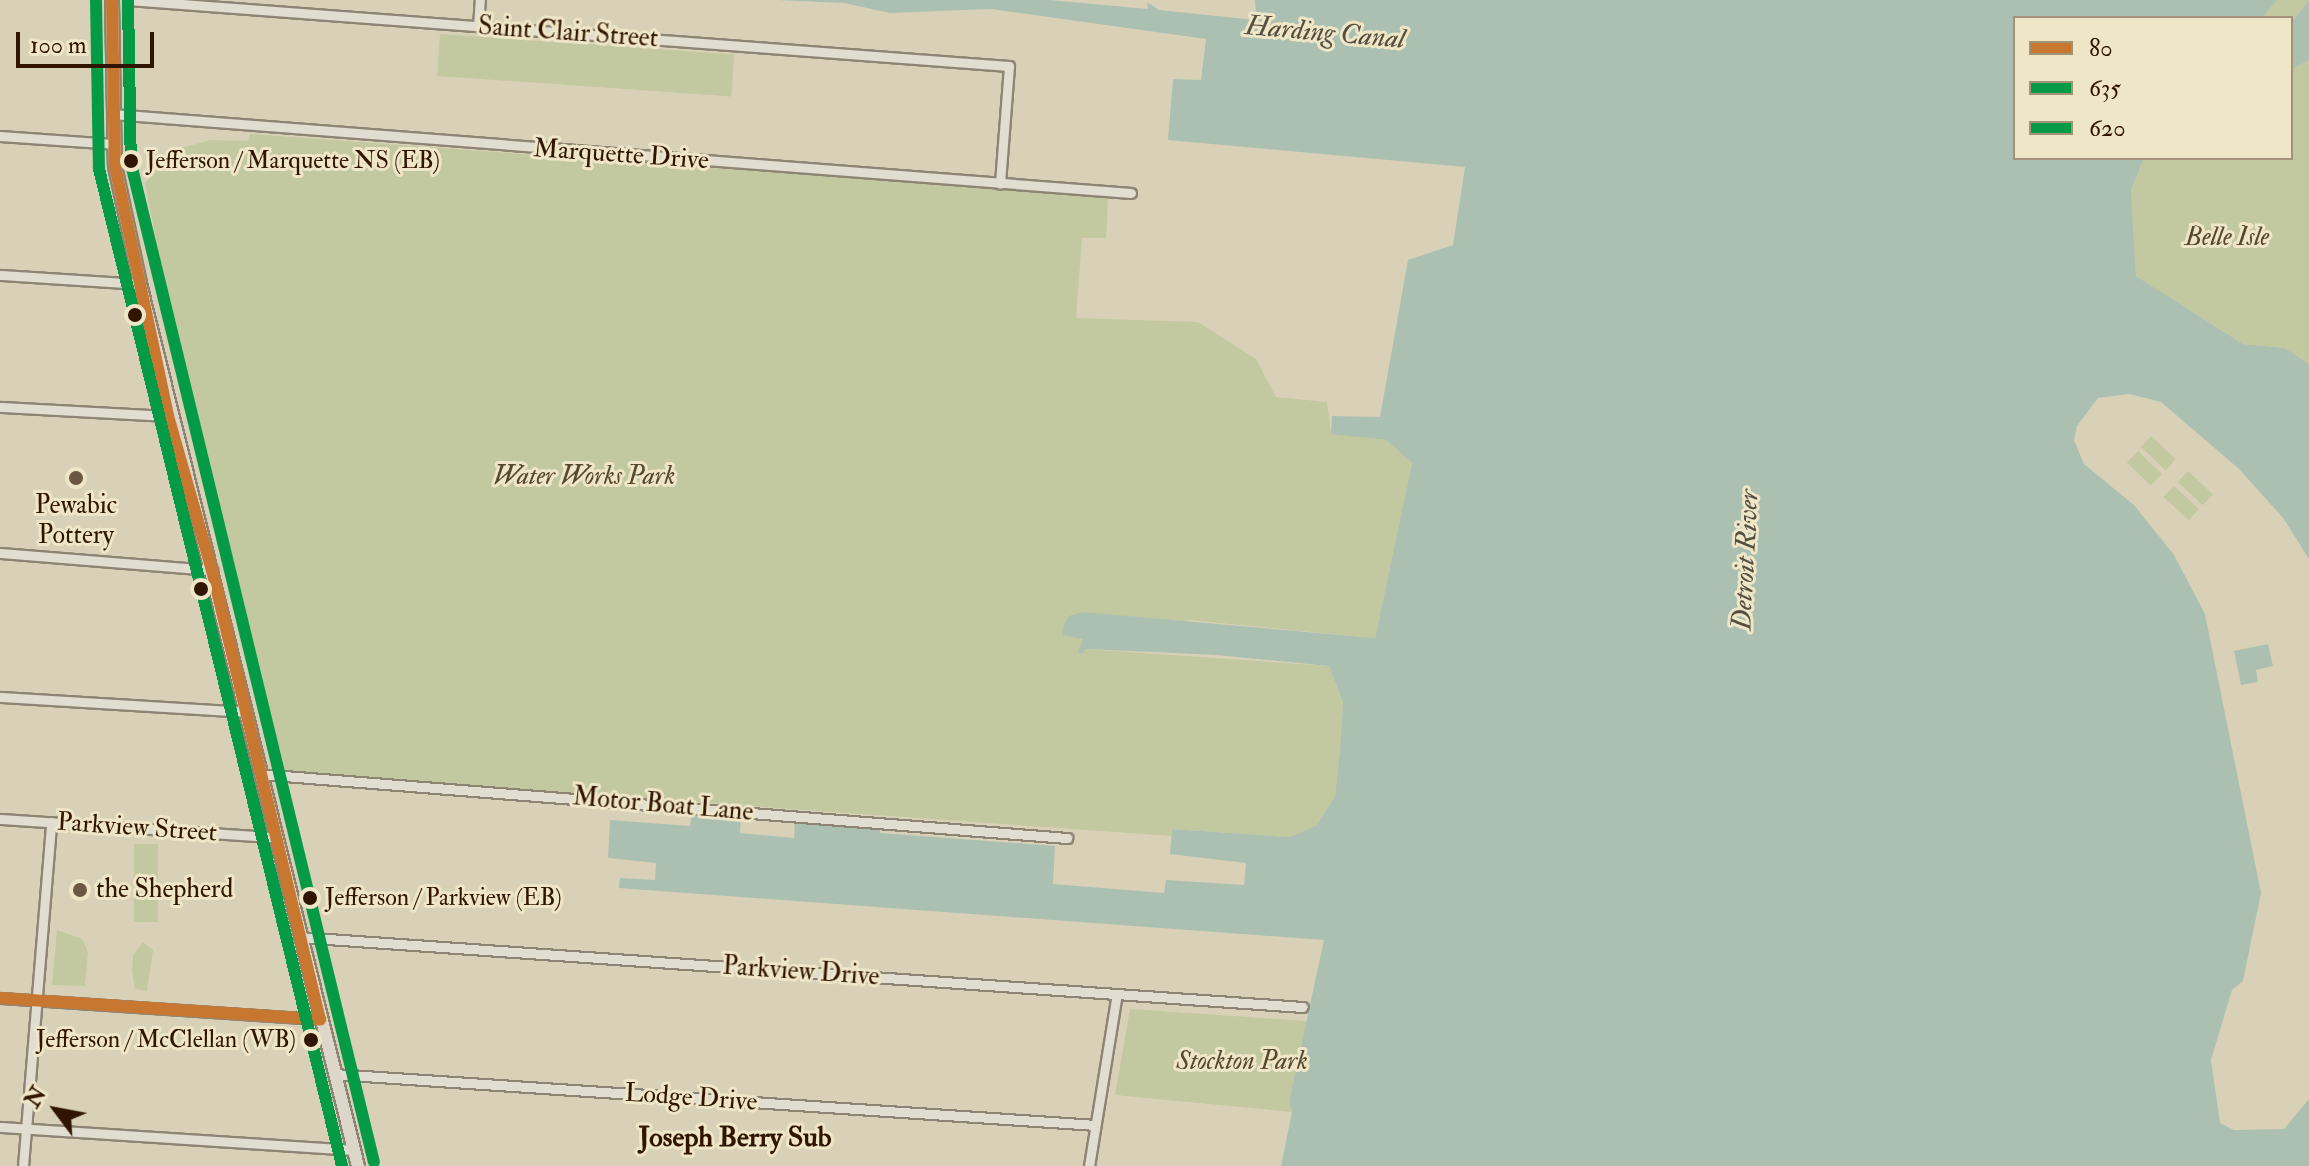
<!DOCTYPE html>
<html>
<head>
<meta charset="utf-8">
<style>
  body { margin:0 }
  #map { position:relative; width:2309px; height:1166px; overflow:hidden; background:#d9d1b7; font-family:"IM FELL Double Pica",serif }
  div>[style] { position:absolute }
  .green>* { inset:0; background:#c2c8a0; transform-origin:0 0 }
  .water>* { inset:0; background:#acc0b2 }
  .roads { filter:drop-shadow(2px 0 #8d8473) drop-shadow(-2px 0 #8d8473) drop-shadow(0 2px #8d8473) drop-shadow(0 -2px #8d8473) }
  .minor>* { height:9px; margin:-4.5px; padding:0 4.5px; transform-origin:4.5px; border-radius:4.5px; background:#e1ddd0 }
  .major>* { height:12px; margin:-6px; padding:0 6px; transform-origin:6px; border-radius:6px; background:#dcd7c8 }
  .bus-1>* { height:12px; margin:-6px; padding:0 6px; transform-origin:6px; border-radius:6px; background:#c87730 }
  .bus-2>* { height:12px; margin:-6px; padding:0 6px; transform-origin:6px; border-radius:6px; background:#059a46 }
  .bus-3>* { height:12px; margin:-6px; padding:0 6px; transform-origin:6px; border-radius:6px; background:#059a46 }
  .dots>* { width:22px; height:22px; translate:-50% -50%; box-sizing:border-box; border:4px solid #efe6c7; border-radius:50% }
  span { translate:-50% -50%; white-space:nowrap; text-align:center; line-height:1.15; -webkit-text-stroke:6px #efe6c7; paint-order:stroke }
  .bus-label { font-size:24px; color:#301503 }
  .left { translate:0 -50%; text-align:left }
  .right { translate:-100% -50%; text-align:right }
  .street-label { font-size:26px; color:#301503 }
  .park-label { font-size:26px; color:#56482c; font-style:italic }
  .poi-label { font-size:26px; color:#301503 }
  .water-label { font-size:28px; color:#544e40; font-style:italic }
  .neighbourhood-label { font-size:28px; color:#301503; font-weight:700 }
  .legend { position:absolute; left:2013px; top:16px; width:280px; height:144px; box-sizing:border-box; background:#efe6c7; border:2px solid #a39279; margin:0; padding:10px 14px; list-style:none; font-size:24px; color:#301503 }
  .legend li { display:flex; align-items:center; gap:16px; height:40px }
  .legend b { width:40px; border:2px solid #a39279 }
  .north { position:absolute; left:16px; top:1070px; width:80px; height:80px; -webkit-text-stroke:6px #efe6c7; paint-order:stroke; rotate:302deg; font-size:22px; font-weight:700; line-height:32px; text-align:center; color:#301503 }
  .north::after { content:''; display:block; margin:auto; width:28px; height:36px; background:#301503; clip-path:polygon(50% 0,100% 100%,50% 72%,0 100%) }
  .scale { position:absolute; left:16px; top:32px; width:138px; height:36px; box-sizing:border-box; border:4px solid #301503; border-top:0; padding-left:10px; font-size:24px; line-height:28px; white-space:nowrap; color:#301503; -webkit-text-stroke:6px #efe6c7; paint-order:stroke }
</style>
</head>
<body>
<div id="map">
  <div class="green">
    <div style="clip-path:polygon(2277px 0,2309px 0,2309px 1px,2291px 22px,2262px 18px)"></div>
    <div style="left:440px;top:34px;width:295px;height:42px;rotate:4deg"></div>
    <div style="clip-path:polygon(2309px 60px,2309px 364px,2285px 348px,2243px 344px,2136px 276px,2131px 190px,2144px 158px,2291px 158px,2291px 70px)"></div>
    <div style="clip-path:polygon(250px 134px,1108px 197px,1106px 238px,1082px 238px,1076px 318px,1198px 322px,1256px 359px,1276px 397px,1327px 402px,1331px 433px,1386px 440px,1412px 463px,1375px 638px,1188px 620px,1083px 639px,1085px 649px,1329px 666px,1343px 702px,1340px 750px,1335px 796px,1317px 825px,1290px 837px,1172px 829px,1171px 836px,286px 773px,179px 358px,145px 183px,174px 150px,211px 140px,248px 141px)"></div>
    <div style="left:2151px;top:436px;width:34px;height:15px;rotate:43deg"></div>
    <div style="left:2138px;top:451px;width:33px;height:16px;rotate:44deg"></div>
    <div style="left:2188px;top:471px;width:34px;height:15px;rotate:43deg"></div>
    <div style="left:2174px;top:486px;width:34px;height:15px;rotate:43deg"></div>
    <div style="left:134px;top:844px;width:24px;height:78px"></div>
    <div style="clip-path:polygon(57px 930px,82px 939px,88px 952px,85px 986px,52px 985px)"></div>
    <div style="clip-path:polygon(143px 942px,153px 950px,147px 991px,135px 989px,132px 971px,133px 955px)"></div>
    <div style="clip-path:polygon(1130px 1009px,1307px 1021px,1289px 1102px,1292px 1112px,1115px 1095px)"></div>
  </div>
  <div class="water">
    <div style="clip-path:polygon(777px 0,1049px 0,1148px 9px,1147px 2px,1159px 10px,1256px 20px,1255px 0,2277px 0,2262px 18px,2015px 18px,2015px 158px,2144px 158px,2131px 190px,2136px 276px,2243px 344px,2285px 348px,2309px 364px,2309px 559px,2284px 519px,2239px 469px,2161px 402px,2129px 394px,2098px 398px,2077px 426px,2074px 440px,2084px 464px,2134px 505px,2174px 555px,2205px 614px,2261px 893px,2243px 981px,2232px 990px,2211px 1060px,2220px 1123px,2234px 1130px,2284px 1129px,2309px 1099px,2309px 1166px,1281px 1166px,1292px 1112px,1289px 1102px,1324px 940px,619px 888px,620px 878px,655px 880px,656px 863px,608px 858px,610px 820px,690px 826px,692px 811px,741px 815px,740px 833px,794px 838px,795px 818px,880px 824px,880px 833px,1055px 846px,1053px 884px,1164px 893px,1166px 880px,1244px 885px,1246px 863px,1170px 854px,1172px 829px,1290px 837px,1317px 825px,1335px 796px,1340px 750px,1343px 702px,1329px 666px,1216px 655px,1086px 649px,1082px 654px,1078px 652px,1083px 639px,1062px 635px,1064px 624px,1069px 616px,1082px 612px,1375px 638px,1412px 463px,1386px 440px,1331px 434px,1332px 416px,1380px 417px,1408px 260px,1453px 245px,1465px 167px,1168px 140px,1173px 79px,1201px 80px,1206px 39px,991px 9px,890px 13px,844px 3px)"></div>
    <div style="clip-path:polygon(2309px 1px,2309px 60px,2291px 70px,2291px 22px)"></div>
    <div style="clip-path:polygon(2268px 644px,2273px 666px,2256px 670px,2258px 682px,2241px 685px,2234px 651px)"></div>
  </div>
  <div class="roads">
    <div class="minor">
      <div style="left:128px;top:0;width:883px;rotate:4.28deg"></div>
      <div style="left:1009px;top:66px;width:118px;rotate:94.4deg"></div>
      <div style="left:478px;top:26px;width:26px;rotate:-86deg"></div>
      <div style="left:112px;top:114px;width:1022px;rotate:4.43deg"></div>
      <div style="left:0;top:136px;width:113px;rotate:4deg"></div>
      <div style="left:0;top:275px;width:140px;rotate:3.7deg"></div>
      <div style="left:0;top:407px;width:168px;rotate:3.1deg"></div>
      <div style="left:0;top:553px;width:213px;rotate:4.6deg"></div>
      <div style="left:0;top:697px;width:243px;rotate:3.5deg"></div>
      <div style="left:259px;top:774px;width:811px;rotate:4.53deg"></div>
      <div style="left:0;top:819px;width:274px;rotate:3.8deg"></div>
      <div style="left:299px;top:937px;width:1006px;rotate:3.99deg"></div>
      <div style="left:0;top:998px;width:321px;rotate:3.8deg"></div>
      <div style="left:334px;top:1074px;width:763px;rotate:3.83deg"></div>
      <div style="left:0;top:1127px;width:355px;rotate:3.7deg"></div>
      <div style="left:23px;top:1166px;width:345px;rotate:-85.3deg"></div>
      <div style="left:1089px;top:1166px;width:174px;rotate:-80.8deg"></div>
    </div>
    <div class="major">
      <div style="left:112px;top:0;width:166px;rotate:89deg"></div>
      <div style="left:115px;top:166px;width:121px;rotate:78deg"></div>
      <div style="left:140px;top:284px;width:909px;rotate:76.12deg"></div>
    </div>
  </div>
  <div class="bus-1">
    <div style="left:112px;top:0;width:166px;rotate:89deg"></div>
    <div style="left:115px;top:166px;width:256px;rotate:78deg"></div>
    <div style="left:168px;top:416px;width:160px;rotate:74.1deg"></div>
    <div style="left:212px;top:570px;width:462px;rotate:76.5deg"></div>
    <div style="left:0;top:998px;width:321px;rotate:3.8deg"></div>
  </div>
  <div class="bus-2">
    <div style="left:96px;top:0;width:169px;rotate:89deg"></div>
    <div style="left:99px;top:169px;width:1026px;rotate:76.3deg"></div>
  </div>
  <div class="bus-3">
    <div style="left:128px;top:0;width:164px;rotate:89deg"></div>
    <div style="left:131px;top:164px;width:1027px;rotate:76.32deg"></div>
  </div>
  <div class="dots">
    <div style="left:131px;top:161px;background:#301503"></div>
    <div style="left:135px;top:315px;background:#301503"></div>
    <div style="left:76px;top:478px;background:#6b5742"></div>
    <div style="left:201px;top:589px;background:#301503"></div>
    <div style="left:80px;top:890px;background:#6b5742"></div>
    <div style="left:310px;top:898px;background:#301503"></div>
    <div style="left:311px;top:1040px;background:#301503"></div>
  </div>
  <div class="bus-label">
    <span class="left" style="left:146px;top:161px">Jefferson / Marquette NS (EB)</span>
    <span class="left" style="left:325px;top:898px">Jefferson / Parkview (EB)</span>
    <span class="right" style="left:296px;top:1040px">Jefferson / McClellan (WB)</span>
  </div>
  <div class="street-label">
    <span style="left:568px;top:33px;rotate:4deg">Saint Clair Street</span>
    <span style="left:621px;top:155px;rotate:4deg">Marquette Drive</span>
    <span style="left:663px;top:805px;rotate:5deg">Motor Boat Lane</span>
    <span style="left:137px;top:828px;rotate:4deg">Parkview Street</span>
    <span style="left:801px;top:972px;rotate:4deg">Parkview Drive</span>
    <span style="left:691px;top:1098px;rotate:4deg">Lodge Drive</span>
  </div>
  <div class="park-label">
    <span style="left:2227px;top:238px">Belle Isle</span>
    <span style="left:584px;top:477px">Water Works Park</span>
    <span style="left:1242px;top:1062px">Stockton Park</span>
  </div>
  <div class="poi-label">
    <span style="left:76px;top:521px">Pewabic<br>Pottery</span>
    <span class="left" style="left:96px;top:890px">the Shepherd</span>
  </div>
  <div class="water-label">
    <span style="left:1325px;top:33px;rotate:5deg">Harding Canal</span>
    <span style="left:1746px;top:560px;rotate:-87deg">Detroit River</span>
  </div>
  <div class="neighbourhood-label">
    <span style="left:735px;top:1138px">Joseph Berry Sub</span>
  </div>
  <ul class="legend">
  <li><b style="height:10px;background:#c87730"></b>80</li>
  <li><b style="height:10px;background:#059a46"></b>635</li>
  <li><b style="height:10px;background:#059a46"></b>620</li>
  </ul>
  <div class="north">N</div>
  <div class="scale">100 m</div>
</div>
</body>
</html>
